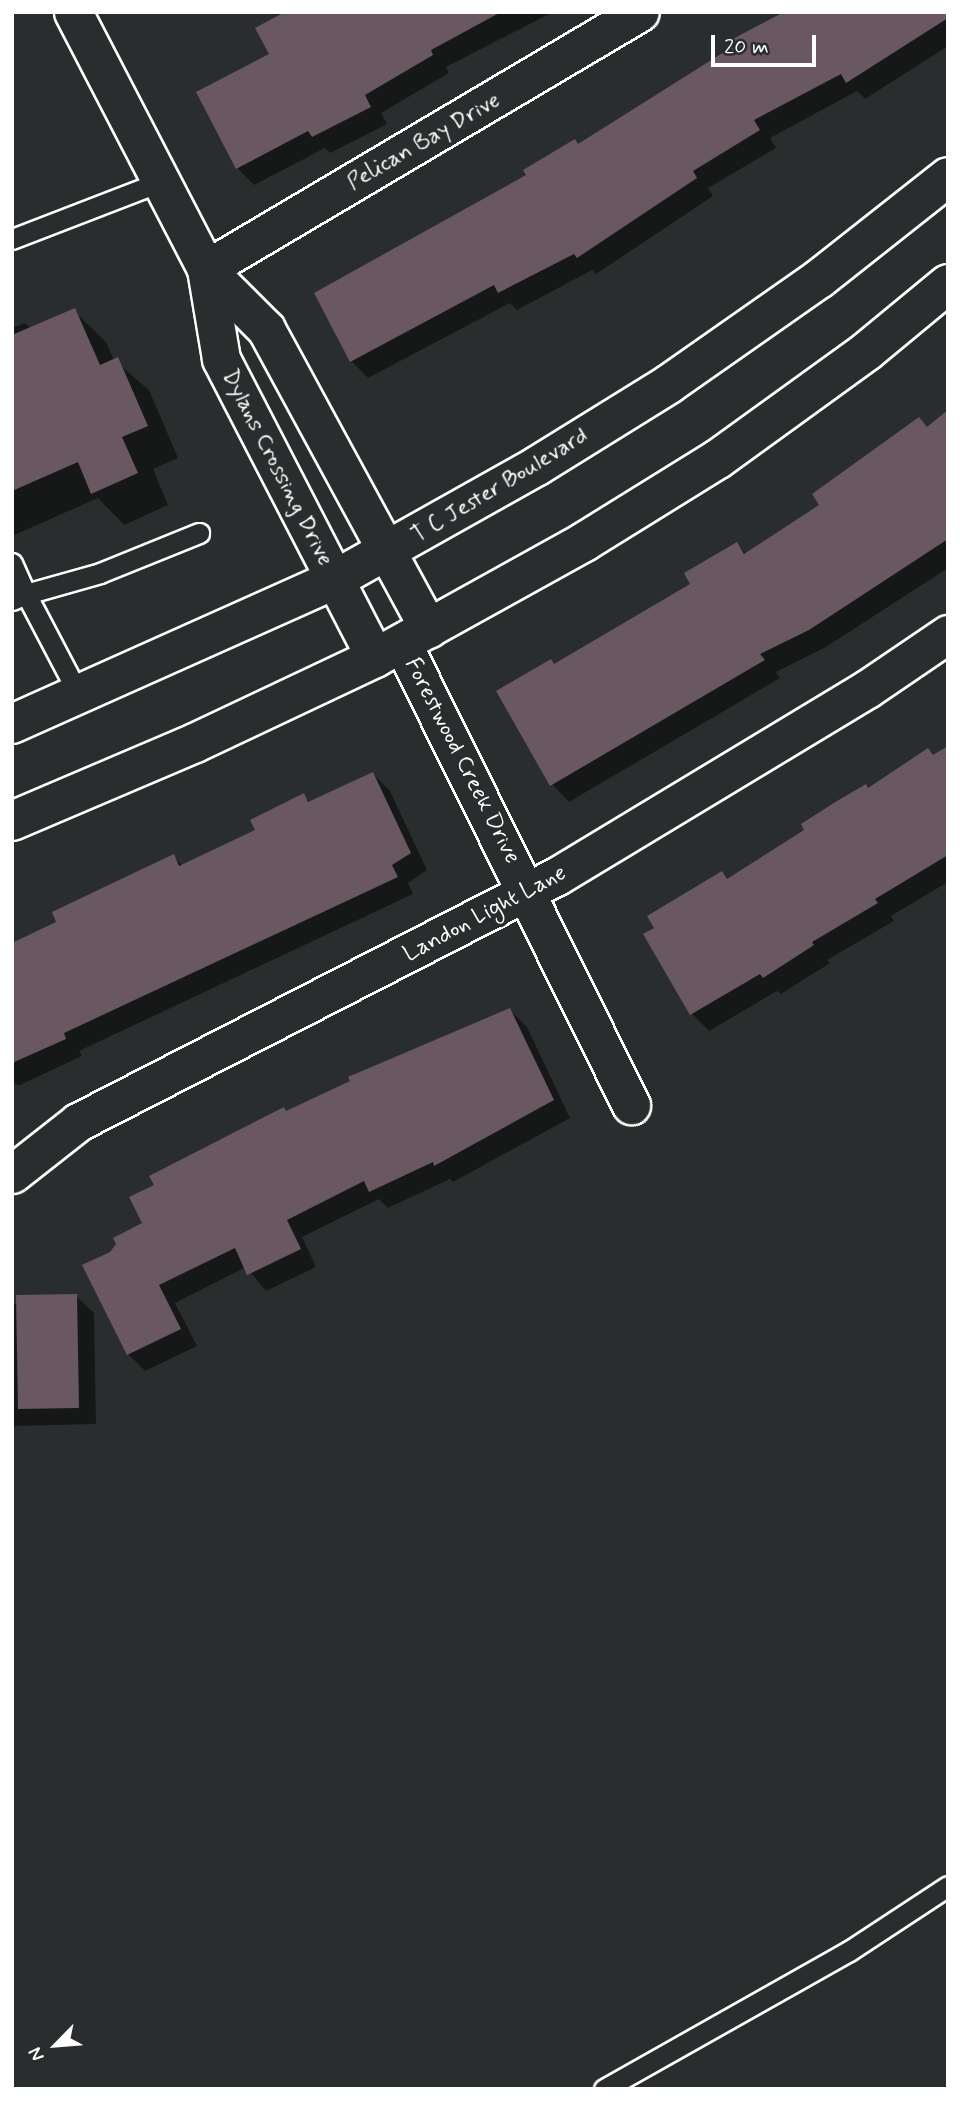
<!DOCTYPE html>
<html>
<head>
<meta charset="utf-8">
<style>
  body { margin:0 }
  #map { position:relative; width:960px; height:2101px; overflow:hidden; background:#2a2d2e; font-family:Mynerve,sans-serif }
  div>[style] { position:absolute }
  .shadow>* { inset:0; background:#0007 }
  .building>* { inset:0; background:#695862; transform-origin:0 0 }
  .roads { filter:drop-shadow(2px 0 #fff) drop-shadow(-2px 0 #fff) drop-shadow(0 2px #fff) drop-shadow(0 -2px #fff) }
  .lane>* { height:19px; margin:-9.5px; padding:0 9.5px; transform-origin:9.5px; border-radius:9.5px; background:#2a2d2e }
  .street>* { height:37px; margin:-18.5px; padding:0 18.5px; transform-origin:18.5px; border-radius:18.5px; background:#2a2d2e }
  .secondary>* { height:38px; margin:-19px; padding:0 19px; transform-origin:19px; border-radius:19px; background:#2a2d2e }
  span { translate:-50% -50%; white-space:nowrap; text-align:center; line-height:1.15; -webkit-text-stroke:7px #2a2d2e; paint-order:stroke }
  .street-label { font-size:23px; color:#fff }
  .frame { position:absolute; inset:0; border:14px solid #fff; pointer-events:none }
  .north { position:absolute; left:21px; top:2010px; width:70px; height:70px; -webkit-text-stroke:5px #2a2d2e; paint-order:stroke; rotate:245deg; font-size:19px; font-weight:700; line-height:28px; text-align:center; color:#fff }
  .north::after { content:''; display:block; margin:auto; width:24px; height:32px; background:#fff; clip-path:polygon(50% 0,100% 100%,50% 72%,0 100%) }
  .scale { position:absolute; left:711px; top:35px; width:105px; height:32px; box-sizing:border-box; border:4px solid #fff; border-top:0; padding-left:9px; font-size:21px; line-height:24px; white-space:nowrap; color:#fff; -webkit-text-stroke:5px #2a2d2e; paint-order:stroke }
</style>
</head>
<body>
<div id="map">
  <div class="shadow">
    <div style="clip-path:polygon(289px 12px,553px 12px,446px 67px,449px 73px,381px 113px,387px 124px,330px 153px,325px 148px,254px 185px,237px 168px)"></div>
    <div style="clip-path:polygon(948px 12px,948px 46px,865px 99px,857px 91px,770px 138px,776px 148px,708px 188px,713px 196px,596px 274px,592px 270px,517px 310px,510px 303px,368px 378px,351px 361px,528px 175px,575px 141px,579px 145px)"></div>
    <div style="clip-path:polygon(74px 311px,106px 342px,114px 360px,149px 390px,178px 458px,153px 469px,168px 505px,124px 525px,98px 498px,12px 536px,12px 328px,25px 323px,31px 329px)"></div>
    <div style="clip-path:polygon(948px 412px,948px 568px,826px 647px,776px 672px,780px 678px,569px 802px,552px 784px,555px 666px,693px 585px,737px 544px,746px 554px,822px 506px)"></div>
    <div style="clip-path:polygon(948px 748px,948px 882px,891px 916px,894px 921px,827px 960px,830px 963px,781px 994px,777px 991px,709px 1031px,692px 1014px,645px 935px,722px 873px,728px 880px,869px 790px)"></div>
    <div style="clip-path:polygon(373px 774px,390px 791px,427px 870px,408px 883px,413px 894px,79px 1051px,82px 1056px,20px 1085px,12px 1084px,12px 944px,59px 923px,173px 856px,183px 866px,258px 831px,304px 796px,311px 803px)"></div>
    <div style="clip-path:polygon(510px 1010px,527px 1027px,570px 1118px,453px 1182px,450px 1179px,388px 1208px,379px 1199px,302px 1237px,316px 1267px,266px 1291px,246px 1267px,175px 1303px,197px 1346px,145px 1371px,128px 1354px,111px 1253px,287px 1113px)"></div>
    <div style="clip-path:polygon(76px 1296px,94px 1313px,96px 1424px,15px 1426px,12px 1436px,12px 1304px)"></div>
  </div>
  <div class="building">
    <div style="clip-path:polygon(285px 12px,501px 12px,431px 50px,433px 55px,365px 95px,371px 107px,312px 137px,308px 131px,236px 169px,196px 92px,269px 54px,255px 28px)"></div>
    <div style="clip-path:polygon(784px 12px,948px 12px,948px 18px,846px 83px,841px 74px,754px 120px,760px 130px,693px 171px,697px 178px,577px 258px,574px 254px,498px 293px,494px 285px,350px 362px,314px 293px,526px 175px,523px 170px,575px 139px,578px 144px,732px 47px,729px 41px)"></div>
    <div style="clip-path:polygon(75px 308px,100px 365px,118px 357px,148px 426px,122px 437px,138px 473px,91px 494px,78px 462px,12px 491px,12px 335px)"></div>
    <div style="clip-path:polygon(948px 410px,948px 539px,809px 630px,760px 654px,765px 660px,550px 786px,496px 691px,551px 659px,554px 664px,690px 584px,684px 573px,737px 542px,744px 554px,819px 505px,812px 494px,919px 417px,927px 427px)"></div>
    <div style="clip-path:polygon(948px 746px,948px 855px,875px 899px,878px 903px,812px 942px,814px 945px,763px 978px,760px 974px,690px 1015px,643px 934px,654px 928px,647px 916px,722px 871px,727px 879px,804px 830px,801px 824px,837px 801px,866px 784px,868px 788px,928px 748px,933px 755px)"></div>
    <div style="clip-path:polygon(373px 772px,411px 853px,392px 865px,398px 877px,64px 1033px,66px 1039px,12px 1063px,12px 943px,56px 922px,52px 912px,119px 880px,174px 854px,179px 866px,255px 830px,250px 820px,304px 793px,308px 802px)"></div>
    <div style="clip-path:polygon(510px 1008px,554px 1100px,434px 1166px,433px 1162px,369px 1192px,364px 1181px,287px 1220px,301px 1249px,247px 1275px,235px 1248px,159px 1285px,181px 1329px,127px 1355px,82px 1265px,110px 1252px,116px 1244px,113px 1238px,142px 1223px,129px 1197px,154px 1185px,149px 1176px,284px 1107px,286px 1111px,350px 1081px,348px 1077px)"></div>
    <div style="left:77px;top:1294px;width:114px;height:61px;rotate:89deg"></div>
  </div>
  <div class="roads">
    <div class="lane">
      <div style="left:12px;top:239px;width:159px;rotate:-21.1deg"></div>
      <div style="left:12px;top:563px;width:34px;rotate:66deg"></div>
      <div style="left:26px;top:594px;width:77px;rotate:-15.8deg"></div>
      <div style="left:100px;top:573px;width:107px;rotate:-22deg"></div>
      <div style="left:12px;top:600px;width:15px;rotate:-23deg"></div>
      <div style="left:26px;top:594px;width:114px;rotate:62.3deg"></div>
      <div style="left:604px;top:2089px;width:281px;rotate:-29.4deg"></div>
      <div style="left:849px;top:1951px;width:118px;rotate:-33.3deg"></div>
    </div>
    <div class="street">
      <div style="left:73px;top:12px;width:289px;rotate:62.6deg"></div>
      <div style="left:206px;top:269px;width:91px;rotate:80.5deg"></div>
      <div style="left:221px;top:359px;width:336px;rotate:62.7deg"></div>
      <div style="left:206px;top:269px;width:504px;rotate:-30.63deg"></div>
      <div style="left:206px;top:269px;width:85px;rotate:45deg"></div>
      <div style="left:266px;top:329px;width:341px;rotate:61.5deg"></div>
      <div style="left:402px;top:643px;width:516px;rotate:63.63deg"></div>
      <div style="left:12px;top:1174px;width:84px;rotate:-38.2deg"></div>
      <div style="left:78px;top:1122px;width:538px;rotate:-27.18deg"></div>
      <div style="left:557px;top:876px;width:362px;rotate:-31.1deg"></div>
      <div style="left:867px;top:689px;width:98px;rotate:-34.2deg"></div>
    </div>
    <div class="secondary">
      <div style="left:12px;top:724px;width:353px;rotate:-24.1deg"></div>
      <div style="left:334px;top:580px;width:233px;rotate:-29.3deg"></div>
      <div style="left:537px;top:466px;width:155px;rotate:-31.8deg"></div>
      <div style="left:669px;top:384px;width:183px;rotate:-35deg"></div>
      <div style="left:819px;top:279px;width:164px;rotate:-38.3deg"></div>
      <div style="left:12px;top:821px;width:199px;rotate:-23.1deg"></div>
      <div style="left:195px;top:743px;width:199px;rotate:-25.3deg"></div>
      <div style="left:375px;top:658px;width:239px;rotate:-29deg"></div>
      <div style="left:584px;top:542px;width:158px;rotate:-31.8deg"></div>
      <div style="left:718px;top:459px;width:184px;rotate:-35.9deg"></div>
      <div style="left:867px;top:351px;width:105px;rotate:-39.6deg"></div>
    </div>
  </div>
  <div class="street-label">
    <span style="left:424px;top:142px;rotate:-30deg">Pelican Bay Drive</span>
    <span style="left:277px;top:468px;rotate:63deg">Dylans Crossing Drive</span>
    <span style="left:500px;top:486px;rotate:-31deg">T C Jester Boulevard</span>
    <span style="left:462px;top:761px;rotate:63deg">Forestwood Creek Drive</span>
    <span style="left:485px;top:914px;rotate:-28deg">Landon Light Lane</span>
  </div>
  <div class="frame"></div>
  <div class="north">N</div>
  <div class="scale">20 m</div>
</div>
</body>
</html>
